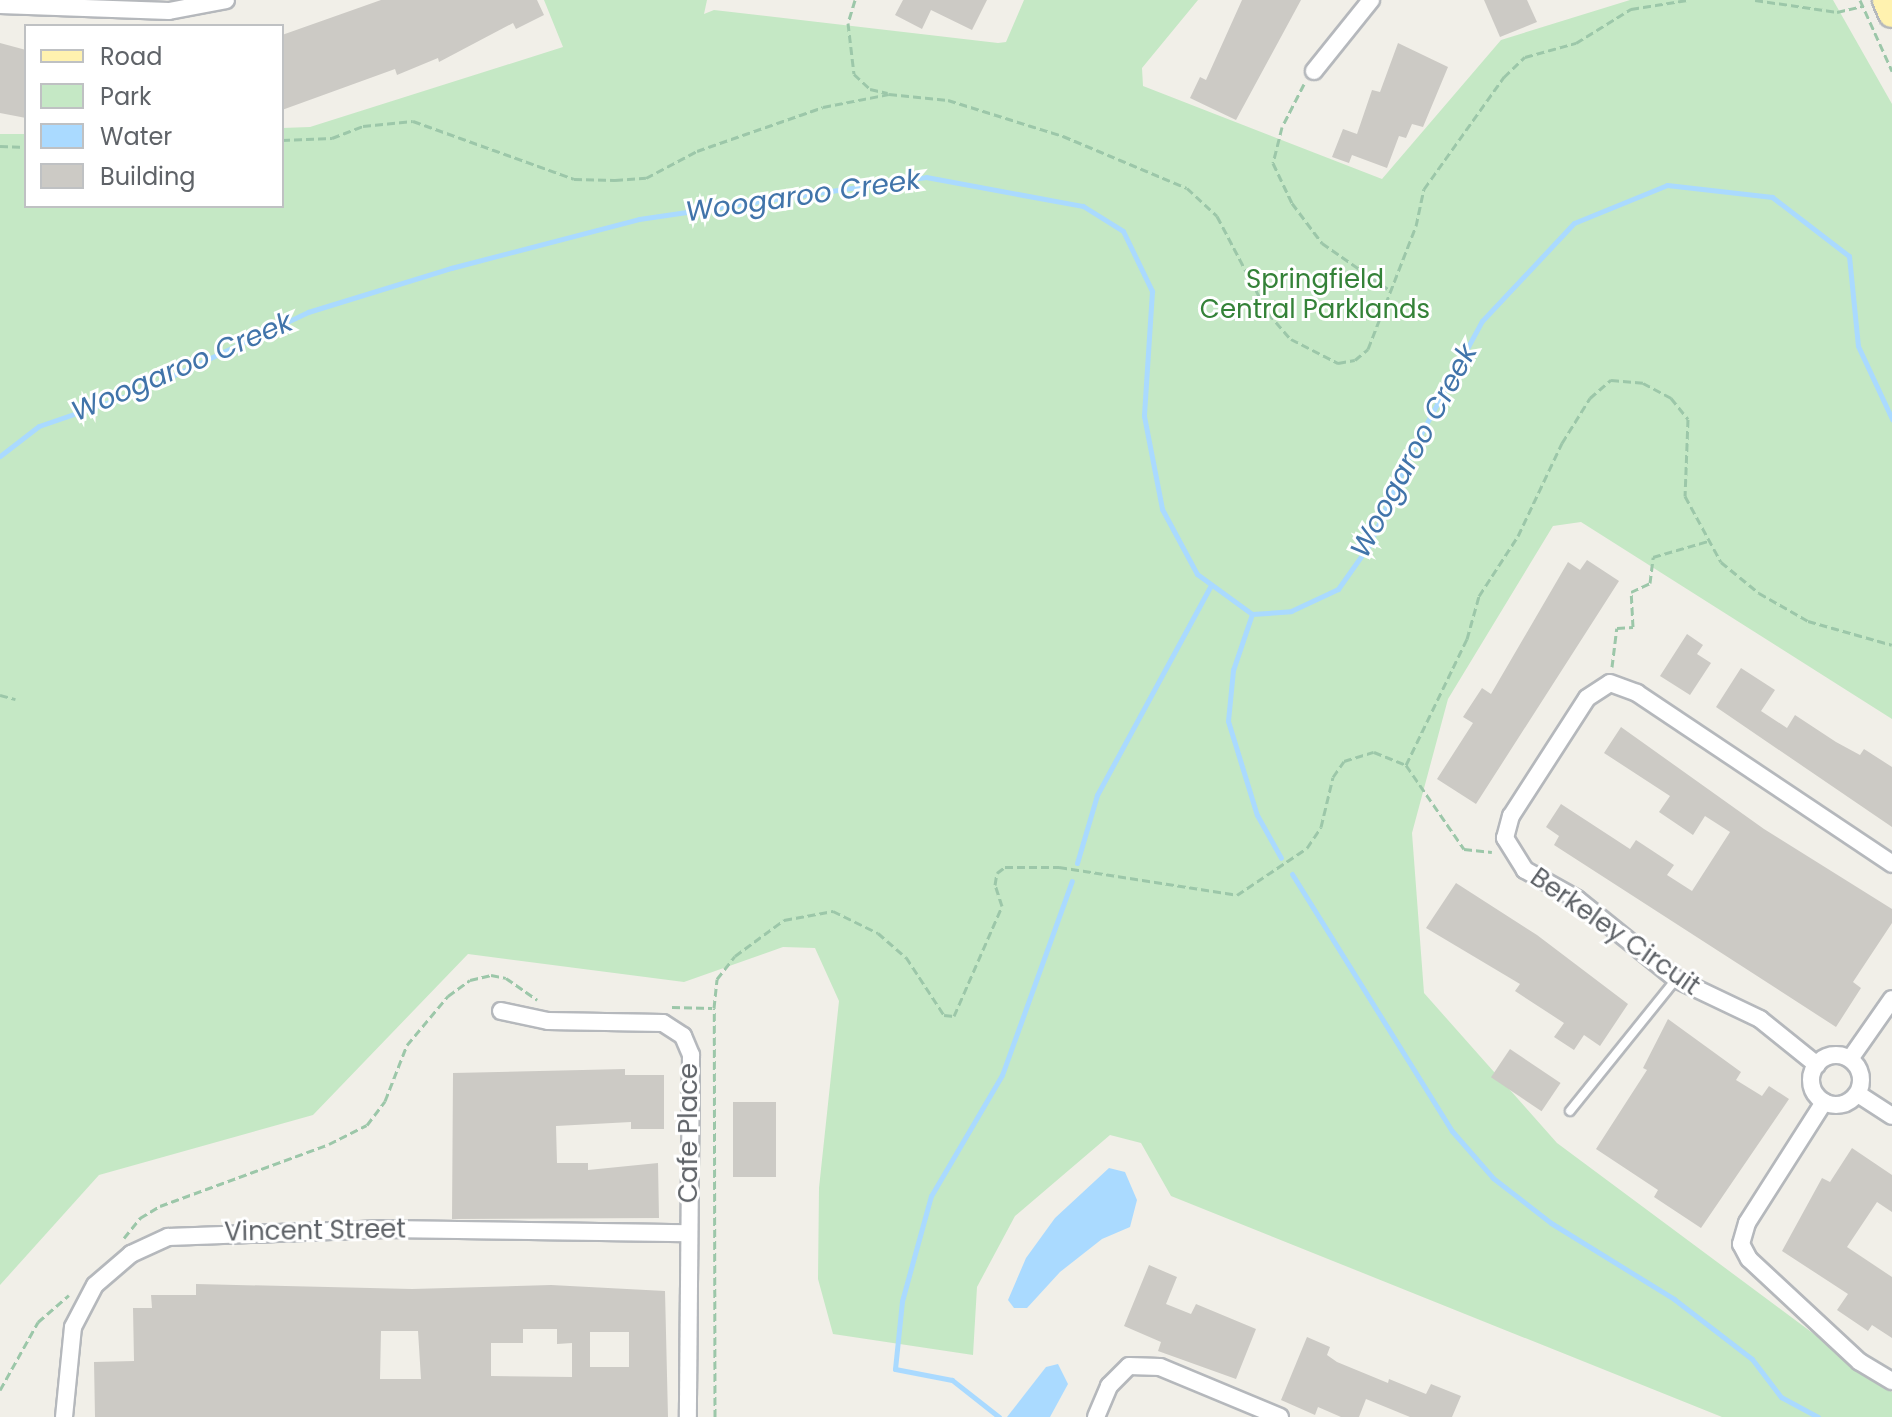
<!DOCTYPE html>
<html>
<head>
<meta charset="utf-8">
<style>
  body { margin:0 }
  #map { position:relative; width:1892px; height:1417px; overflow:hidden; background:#f1efe8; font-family:Poppins,sans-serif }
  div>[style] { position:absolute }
  .green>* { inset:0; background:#c5e8c5 }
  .water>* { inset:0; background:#aadaff }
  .stream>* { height:5px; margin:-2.5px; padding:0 2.5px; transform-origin:2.5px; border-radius:2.5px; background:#aadaff }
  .building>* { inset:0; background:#cccac5; transform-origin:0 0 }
  .path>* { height:3px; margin-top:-1.5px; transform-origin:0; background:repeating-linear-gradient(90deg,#9cc7a9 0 8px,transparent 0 12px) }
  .roads { filter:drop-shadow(2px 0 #b5b8bc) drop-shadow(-2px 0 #b5b8bc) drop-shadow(0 2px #b5b8bc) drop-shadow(0 -2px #b5b8bc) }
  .lane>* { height:8px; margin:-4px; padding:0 4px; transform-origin:4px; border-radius:4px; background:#fff }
  .street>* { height:16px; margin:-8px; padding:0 8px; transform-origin:8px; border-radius:8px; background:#fff }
  .street>.ring { margin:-8px; padding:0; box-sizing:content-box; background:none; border:16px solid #fff; border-radius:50% }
  .primary>* { height:26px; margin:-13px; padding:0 13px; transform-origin:13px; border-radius:13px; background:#fff2af }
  span { translate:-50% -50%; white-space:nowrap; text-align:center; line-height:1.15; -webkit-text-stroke:6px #fff; paint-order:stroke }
  .park-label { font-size:26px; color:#348238 }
  .street-label { font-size:26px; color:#5f6368 }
  .water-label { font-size:28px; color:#4174aa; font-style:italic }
  .legend { position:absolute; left:24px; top:24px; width:260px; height:184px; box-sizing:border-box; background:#fff; border:2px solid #bfc1c3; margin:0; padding:10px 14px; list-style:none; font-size:24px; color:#5f6368 }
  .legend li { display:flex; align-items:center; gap:16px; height:40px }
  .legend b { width:40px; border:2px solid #bfc1c3 }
</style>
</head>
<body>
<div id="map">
  <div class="green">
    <div style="clip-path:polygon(544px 0,707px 0,704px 14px,714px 10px,998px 43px,1006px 42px,1024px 0,1198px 0,1142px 68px,1143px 86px,1382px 179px,1501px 40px,1630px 0,1833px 0,1892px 104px,1892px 719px,1581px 522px,1553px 526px,1448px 699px,1412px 833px,1424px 993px,1557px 1143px,1892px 1392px,1892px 1417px,1722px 1417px,1171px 1196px,1141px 1143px,1110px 1135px,1015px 1216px,977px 1287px,973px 1355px,833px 1334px,818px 1279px,819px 1188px,839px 1001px,815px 948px,783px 947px,684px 982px,468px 954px,313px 1115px,99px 1175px,0 1285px,0 134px,26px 134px,26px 206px,282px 206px,282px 128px,310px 127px,563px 47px)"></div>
  </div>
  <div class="water">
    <div style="clip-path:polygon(1109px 1168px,1125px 1172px,1137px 1200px,1130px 1227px,1102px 1239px,1060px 1272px,1027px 1308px,1014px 1308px,1008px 1300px,1026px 1258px,1055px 1218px)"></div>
    <div style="clip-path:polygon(1058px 1364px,1068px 1384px,1050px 1417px,1007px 1417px,1046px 1367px)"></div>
  </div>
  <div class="stream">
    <div style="left:0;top:456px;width:49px;rotate:-37.6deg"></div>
    <div style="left:39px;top:426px;width:105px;rotate:-19deg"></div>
    <div style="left:138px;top:392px;width:188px;rotate:-25.2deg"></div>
    <div style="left:308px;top:312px;width:150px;rotate:-17.1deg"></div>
    <div style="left:451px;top:268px;width:194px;rotate:-14.6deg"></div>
    <div style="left:639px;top:219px;width:290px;rotate:-8.3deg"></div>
    <div style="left:926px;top:177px;width:160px;rotate:10.5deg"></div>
    <div style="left:1083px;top:206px;width:47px;rotate:32deg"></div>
    <div style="left:1123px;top:231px;width:67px;rotate:64.2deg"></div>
    <div style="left:1152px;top:291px;width:125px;rotate:93.7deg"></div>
    <div style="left:1144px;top:416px;width:95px;rotate:79deg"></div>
    <div style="left:1162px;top:509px;width:74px;rotate:61.7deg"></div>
    <div style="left:1197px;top:574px;width:68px;rotate:36deg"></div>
    <div style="left:1252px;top:614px;width:39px;rotate:-4deg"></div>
    <div style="left:1291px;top:611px;width:52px;rotate:-25.1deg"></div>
    <div style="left:1338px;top:589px;width:54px;rotate:-54.8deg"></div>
    <div style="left:1369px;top:545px;width:100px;rotate:-65.7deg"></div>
    <div style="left:1410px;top:454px;width:151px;rotate:-61.6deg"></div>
    <div style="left:1482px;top:321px;width:134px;rotate:-46.8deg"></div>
    <div style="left:1574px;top:223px;width:100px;rotate:-22.2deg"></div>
    <div style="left:1667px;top:185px;width:106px;rotate:6.5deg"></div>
    <div style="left:1772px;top:197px;width:97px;rotate:37.5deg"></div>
    <div style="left:1849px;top:256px;width:90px;rotate:84.3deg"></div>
    <div style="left:1858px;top:346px;width:81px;rotate:65deg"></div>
    <div style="left:1252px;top:614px;width:59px;rotate:108.7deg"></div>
    <div style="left:1233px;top:670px;width:51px;rotate:95.6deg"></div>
    <div style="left:1228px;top:721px;width:98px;rotate:72.9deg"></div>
    <div style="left:1257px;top:815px;width:49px;rotate:60.8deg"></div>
    <div style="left:1077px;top:863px;width:71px;rotate:-73.6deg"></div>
    <div style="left:1097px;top:795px;width:239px;rotate:-61.5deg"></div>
    <div style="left:1292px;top:874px;width:303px;rotate:58.1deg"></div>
    <div style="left:1452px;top:1131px;width:62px;rotate:48.9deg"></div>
    <div style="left:1493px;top:1178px;width:73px;rotate:37.8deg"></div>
    <div style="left:1551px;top:1223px;width:145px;rotate:31.7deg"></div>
    <div style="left:1674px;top:1299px;width:98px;rotate:37.6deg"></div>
    <div style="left:1752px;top:1359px;width:48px;rotate:52.7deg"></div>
    <div style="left:1781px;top:1397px;width:42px;rotate:28.4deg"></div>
    <div style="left:999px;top:1417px;width:60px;rotate:-141.8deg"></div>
    <div style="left:952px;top:1380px;width:58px;rotate:-169.1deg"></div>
    <div style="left:895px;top:1369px;width:68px;rotate:-84.1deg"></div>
    <div style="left:902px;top:1301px;width:109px;rotate:-74.6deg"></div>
    <div style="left:931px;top:1196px;width:140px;rotate:-59.6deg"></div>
    <div style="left:1002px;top:1075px;width:206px;rotate:-70.2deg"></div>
  </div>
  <div class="building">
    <div style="clip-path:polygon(381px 0,537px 0,544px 15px,516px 29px,513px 23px,439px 62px,438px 58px,397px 75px,395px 69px,282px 110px,282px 35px)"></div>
    <div style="clip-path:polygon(903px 0,987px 0,972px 30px,931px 10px,922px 29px,895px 15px)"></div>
    <div style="clip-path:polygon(1242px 0,1301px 0,1236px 120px,1190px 98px,1200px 77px,1206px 80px)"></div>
    <div style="clip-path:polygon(1484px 0,1527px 0,1537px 22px,1500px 37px)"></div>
    <div style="clip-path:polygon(0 43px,26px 50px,26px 118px,0 113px)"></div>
    <div style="clip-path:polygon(1398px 43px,1448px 67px,1423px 127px,1412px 124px,1406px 138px,1399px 136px,1387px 168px,1352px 155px,1349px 163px,1332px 157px,1343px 129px,1357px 134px,1372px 90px,1380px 92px)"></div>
    <div style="clip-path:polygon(1587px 560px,1619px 581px,1476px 804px,1437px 779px,1473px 723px,1463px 717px,1482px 688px,1491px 694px,1568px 562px,1580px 570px)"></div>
    <div style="clip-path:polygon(1687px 634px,1703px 645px,1697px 654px,1711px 663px,1690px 695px,1660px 676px)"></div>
    <div style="clip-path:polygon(1741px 668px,1775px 690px,1761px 711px,1787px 728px,1795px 715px,1836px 742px,1860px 755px,1864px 749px,1892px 767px,1892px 827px,1716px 707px)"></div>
    <div style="clip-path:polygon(1621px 727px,1764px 829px,1892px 909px,1892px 923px,1853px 982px,1861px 988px,1836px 1027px,1554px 845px,1559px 836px,1546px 827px,1561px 804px,1630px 849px,1636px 840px,1674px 865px,1667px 875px,1692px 891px,1730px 832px,1705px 816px,1693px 835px,1659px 812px,1670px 796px,1604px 753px)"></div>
    <div style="clip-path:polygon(1456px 883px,1537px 935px,1628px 1004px,1600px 1046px,1584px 1035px,1574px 1050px,1554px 1037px,1564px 1023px,1515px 991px,1520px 984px,1426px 928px)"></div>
    <div style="clip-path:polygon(1668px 1019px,1741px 1072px,1736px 1080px,1762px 1096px,1769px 1086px,1789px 1099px,1701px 1228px,1654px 1197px,1658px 1190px,1596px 1149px,1647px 1070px,1643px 1068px)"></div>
    <div style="left:1510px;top:1049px;width:61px;height:34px;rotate:34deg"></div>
    <div style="clip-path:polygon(625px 1069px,625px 1075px,664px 1075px,664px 1129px,631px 1129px,631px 1122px,556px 1126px,557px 1163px,588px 1163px,588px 1170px,658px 1163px,659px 1218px,452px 1219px,453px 1073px)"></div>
    <div style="left:733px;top:1102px;width:43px;height:75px"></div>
    <div style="clip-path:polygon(1852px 1148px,1892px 1175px,1892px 1212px,1877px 1202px,1847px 1247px,1892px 1277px,1892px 1338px,1872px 1325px,1868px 1331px,1837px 1310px,1848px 1294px,1782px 1251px,1822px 1178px,1830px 1182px)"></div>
    <div style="clip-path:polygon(1149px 1265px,1177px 1277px,1166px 1304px,1191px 1314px,1196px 1304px,1256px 1329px,1236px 1379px,1158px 1351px,1161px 1342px,1124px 1326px)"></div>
    <div style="clip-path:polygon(evenodd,196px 1284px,412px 1289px,551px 1285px,665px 1291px,668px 1417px,95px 1417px,94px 1362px,134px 1361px,133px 1308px,152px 1308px,151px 1295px,196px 1295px,196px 1284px,523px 1329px,557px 1329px,557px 1344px,572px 1343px,572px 1377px,491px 1376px,491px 1343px,523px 1343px,523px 1329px,196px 1284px,381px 1331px,418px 1331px,421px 1379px,380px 1379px,381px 1331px,196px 1284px,590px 1332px,629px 1332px,629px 1367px,590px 1367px,590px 1332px)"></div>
    <div style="clip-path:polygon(1307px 1337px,1330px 1347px,1327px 1355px,1337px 1362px,1388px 1383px,1389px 1379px,1426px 1394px,1431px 1384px,1461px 1396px,1452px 1417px,1410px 1417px,1366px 1399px,1359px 1417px,1341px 1417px,1318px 1407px,1315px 1415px,1281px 1400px)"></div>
  </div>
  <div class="path">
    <div style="left:855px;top:0;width:24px;rotate:107deg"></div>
    <div style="left:848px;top:23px;width:51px;rotate:83.3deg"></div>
    <div style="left:854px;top:74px;width:22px;rotate:43deg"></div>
    <div style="left:870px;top:89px;width:18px;rotate:13deg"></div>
    <div style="left:1755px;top:0;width:83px;rotate:8.3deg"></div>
    <div style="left:1837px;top:12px;width:26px;rotate:-13deg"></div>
    <div style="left:1860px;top:0;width:78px;rotate:65.7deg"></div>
    <div style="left:1304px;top:84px;width:48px;rotate:117.1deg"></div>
    <div style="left:1282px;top:127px;width:37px;rotate:104deg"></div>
    <div style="left:1273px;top:163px;width:44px;rotate:64.6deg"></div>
    <div style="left:1292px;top:203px;width:50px;rotate:53.1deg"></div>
    <div style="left:1322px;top:243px;width:80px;rotate:34.9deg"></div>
    <div style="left:282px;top:140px;width:50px;rotate:-2.3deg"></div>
    <div style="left:332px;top:138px;width:33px;rotate:-21deg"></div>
    <div style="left:363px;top:126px;width:50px;rotate:-5.7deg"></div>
    <div style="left:413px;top:121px;width:171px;rotate:19.8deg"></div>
    <div style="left:574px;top:179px;width:41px;rotate:1.4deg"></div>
    <div style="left:615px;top:180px;width:31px;rotate:-4deg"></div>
    <div style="left:646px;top:178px;width:58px;rotate:-27.9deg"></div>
    <div style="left:697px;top:151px;width:133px;rotate:-19.2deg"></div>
    <div style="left:823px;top:107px;width:67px;rotate:-11.1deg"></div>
    <div style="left:889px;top:94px;width:59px;rotate:5.8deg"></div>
    <div style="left:948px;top:100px;width:121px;rotate:17.4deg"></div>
    <div style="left:1063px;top:136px;width:134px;rotate:22.8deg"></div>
    <div style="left:1187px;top:188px;width:41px;rotate:43deg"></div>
    <div style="left:1217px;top:216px;width:110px;rotate:62.3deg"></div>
    <div style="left:1268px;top:313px;width:35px;rotate:49deg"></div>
    <div style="left:1291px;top:339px;width:53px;rotate:27.1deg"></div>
    <div style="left:1338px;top:363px;width:17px;rotate:-10deg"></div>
    <div style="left:1355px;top:360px;width:17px;rotate:-40deg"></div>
    <div style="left:1368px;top:349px;width:132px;rotate:-68.7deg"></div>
    <div style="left:1416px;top:226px;width:38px;rotate:-78deg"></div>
    <div style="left:1424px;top:189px;width:138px;rotate:-54.5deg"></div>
    <div style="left:1504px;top:77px;width:29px;rotate:-44deg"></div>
    <div style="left:1525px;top:57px;width:53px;rotate:-15.4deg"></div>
    <div style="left:1576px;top:43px;width:65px;rotate:-31.7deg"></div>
    <div style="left:1631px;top:9px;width:57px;rotate:-9.1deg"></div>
    <div style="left:0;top:146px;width:26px;rotate:2deg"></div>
    <div style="left:1612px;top:667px;width:39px;rotate:-83deg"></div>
    <div style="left:1617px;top:628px;width:16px;rotate:-4deg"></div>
    <div style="left:1633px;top:627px;width:35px;rotate:-93deg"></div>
    <div style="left:1631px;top:592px;width:21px;rotate:-25deg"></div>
    <div style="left:1650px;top:583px;width:26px;rotate:-83deg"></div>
    <div style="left:1653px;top:557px;width:57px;rotate:-16.2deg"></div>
    <div style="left:0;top:695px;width:16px;rotate:15deg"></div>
    <div style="left:1406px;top:765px;width:140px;rotate:-64.2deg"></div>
    <div style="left:1467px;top:639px;width:45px;rotate:-74.4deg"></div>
    <div style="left:1479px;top:596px;width:72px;rotate:-57deg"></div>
    <div style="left:1518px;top:536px;width:103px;rotate:-64.7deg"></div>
    <div style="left:1562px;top:443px;width:53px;rotate:-58.1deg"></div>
    <div style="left:1590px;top:398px;width:28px;rotate:-41deg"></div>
    <div style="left:1611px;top:380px;width:32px;rotate:5deg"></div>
    <div style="left:1643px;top:383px;width:32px;rotate:28deg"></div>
    <div style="left:1671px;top:398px;width:27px;rotate:51deg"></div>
    <div style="left:1688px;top:419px;width:77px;rotate:92.2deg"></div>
    <div style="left:1685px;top:496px;width:75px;rotate:61.4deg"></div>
    <div style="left:1721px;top:562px;width:49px;rotate:39.2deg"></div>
    <div style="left:1759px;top:593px;width:56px;rotate:29.7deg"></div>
    <div style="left:1808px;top:621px;width:87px;rotate:15.9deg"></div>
    <div style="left:1406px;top:765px;width:102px;rotate:55.4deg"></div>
    <div style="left:1464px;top:849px;width:28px;rotate:6deg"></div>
    <div style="left:672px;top:1007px;width:40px;rotate:1.4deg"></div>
    <div style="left:124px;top:1238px;width:26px;rotate:-51deg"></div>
    <div style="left:140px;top:1218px;width:23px;rotate:-31deg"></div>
    <div style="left:160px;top:1206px;width:180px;rotate:-20.1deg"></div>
    <div style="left:329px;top:1144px;width:42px;rotate:-26.6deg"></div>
    <div style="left:367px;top:1125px;width:30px;rotate:-53deg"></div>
    <div style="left:385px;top:1101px;width:60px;rotate:-68.6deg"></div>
    <div style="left:407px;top:1045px;width:64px;rotate:-50.1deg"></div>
    <div style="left:448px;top:996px;width:27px;rotate:-36deg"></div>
    <div style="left:470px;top:980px;width:22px;rotate:-13deg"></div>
    <div style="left:491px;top:975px;width:15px;rotate:11deg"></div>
    <div style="left:506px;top:978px;width:38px;rotate:35deg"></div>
    <div style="left:0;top:1390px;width:78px;rotate:-60.8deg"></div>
    <div style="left:38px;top:1322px;width:41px;rotate:-41.1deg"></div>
    <div style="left:715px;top:1417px;width:409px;rotate:-90.1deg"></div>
    <div style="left:714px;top:1008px;width:29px;rotate:-84deg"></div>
    <div style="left:717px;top:979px;width:29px;rotate:-52deg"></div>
    <div style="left:735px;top:956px;width:61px;rotate:-36.3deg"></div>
    <div style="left:784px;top:920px;width:50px;rotate:-10.4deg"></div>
    <div style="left:833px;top:911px;width:50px;rotate:26.1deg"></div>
    <div style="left:878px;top:933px;width:37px;rotate:41deg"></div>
    <div style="left:906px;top:957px;width:69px;rotate:56.8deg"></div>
    <div style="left:944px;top:1015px;width:10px;rotate:6deg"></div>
    <div style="left:954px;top:1016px;width:120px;rotate:-66.4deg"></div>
    <div style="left:1002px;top:906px;width:22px;rotate:-108deg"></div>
    <div style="left:995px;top:885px;width:12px;rotate:-81deg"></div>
    <div style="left:997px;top:873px;width:10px;rotate:-37deg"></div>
    <div style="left:1005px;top:867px;width:54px"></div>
    <div style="left:1059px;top:867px;width:180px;rotate:8.9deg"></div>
    <div style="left:1237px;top:895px;width:84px;rotate:-33.9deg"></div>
    <div style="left:1307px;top:848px;width:25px;rotate:-56deg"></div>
    <div style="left:1321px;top:827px;width:51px;rotate:-76.5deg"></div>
    <div style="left:1333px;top:777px;width:19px;rotate:-55deg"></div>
    <div style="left:1344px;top:761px;width:31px;rotate:-17deg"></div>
    <div style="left:1374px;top:752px;width:35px;rotate:22deg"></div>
  </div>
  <div class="roads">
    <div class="lane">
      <div style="left:1570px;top:1111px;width:169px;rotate:-51.2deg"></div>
    </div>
    <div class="street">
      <div style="left:0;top:5px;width:169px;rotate:2deg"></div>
      <div style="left:169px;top:11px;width:58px;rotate:-10.9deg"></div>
      <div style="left:1314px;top:71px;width:91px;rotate:-51.2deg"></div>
      <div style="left:501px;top:1011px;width:48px;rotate:12deg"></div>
      <div style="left:548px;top:1021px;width:115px;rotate:1deg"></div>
      <div style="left:663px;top:1023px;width:24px;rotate:33deg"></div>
      <div style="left:683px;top:1036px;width:21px;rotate:67deg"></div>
      <div style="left:691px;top:1055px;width:362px;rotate:90.5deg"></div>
      <div class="ring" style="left:1811px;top:1055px;width:34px;height:34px"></div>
      <div style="left:1850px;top:1059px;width:73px;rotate:-55deg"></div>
      <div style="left:1817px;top:1065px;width:73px;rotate:-141.1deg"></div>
      <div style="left:1760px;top:1019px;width:93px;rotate:-154.5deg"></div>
      <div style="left:1676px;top:979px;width:127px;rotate:-141.1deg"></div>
      <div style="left:1577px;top:899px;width:60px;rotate:-150.9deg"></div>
      <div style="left:1525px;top:870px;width:38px;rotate:-122deg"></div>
      <div style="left:1505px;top:838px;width:23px;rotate:-75deg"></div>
      <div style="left:1511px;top:816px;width:140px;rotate:-57.2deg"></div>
      <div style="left:1587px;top:698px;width:27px;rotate:-33deg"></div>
      <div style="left:1610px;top:683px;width:29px;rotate:20deg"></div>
      <div style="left:1637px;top:693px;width:307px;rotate:33.8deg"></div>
      <div style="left:1858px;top:1094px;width:40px;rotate:32.9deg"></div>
      <div style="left:1824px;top:1102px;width:143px;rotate:122.5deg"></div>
      <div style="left:1747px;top:1223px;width:22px;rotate:106deg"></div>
      <div style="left:1741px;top:1244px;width:17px;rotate:62deg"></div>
      <div style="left:1749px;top:1259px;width:151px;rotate:42.9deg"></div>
      <div style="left:1860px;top:1362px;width:37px;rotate:31deg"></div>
      <div style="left:64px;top:1417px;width:90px;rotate:-84.3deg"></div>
      <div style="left:73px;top:1327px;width:47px;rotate:-62.4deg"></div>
      <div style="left:95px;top:1285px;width:48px;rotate:-40.7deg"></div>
      <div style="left:131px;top:1254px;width:41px;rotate:-24.7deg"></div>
      <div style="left:168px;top:1237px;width:219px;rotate:-2.1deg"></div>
      <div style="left:387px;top:1229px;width:302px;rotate:0.8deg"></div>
      <div style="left:1096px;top:1417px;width:34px;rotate:-67deg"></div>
      <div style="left:1109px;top:1386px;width:28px;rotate:-45deg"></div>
      <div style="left:1129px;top:1366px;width:31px;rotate:2deg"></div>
      <div style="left:1160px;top:1367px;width:130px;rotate:22.6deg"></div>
    </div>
    <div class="primary">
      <div style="left:1886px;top:0;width:15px;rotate:67deg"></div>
    </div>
  </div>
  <div class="park-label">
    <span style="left:1315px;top:295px">Springfield<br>Central Parklands</span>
  </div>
  <div class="street-label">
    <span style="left:1615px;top:932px;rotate:35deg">Berkeley Circuit</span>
    <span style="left:689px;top:1133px;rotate:-90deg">Cafe Place</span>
    <span style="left:315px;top:1231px;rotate:-1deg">Vincent Street</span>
  </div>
  <div class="water-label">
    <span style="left:803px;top:196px;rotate:-8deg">Woogaroo Creek</span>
    <span style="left:182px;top:367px;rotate:-23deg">Woogaroo Creek</span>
    <span style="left:1414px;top:451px;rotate:-62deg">Woogaroo Creek</span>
  </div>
  <ul class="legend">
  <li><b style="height:10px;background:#fff2af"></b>Road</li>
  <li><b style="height:22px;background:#c5e8c5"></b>Park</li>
  <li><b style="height:22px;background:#aadaff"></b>Water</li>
  <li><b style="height:22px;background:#cccac5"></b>Building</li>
  </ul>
</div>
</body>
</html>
